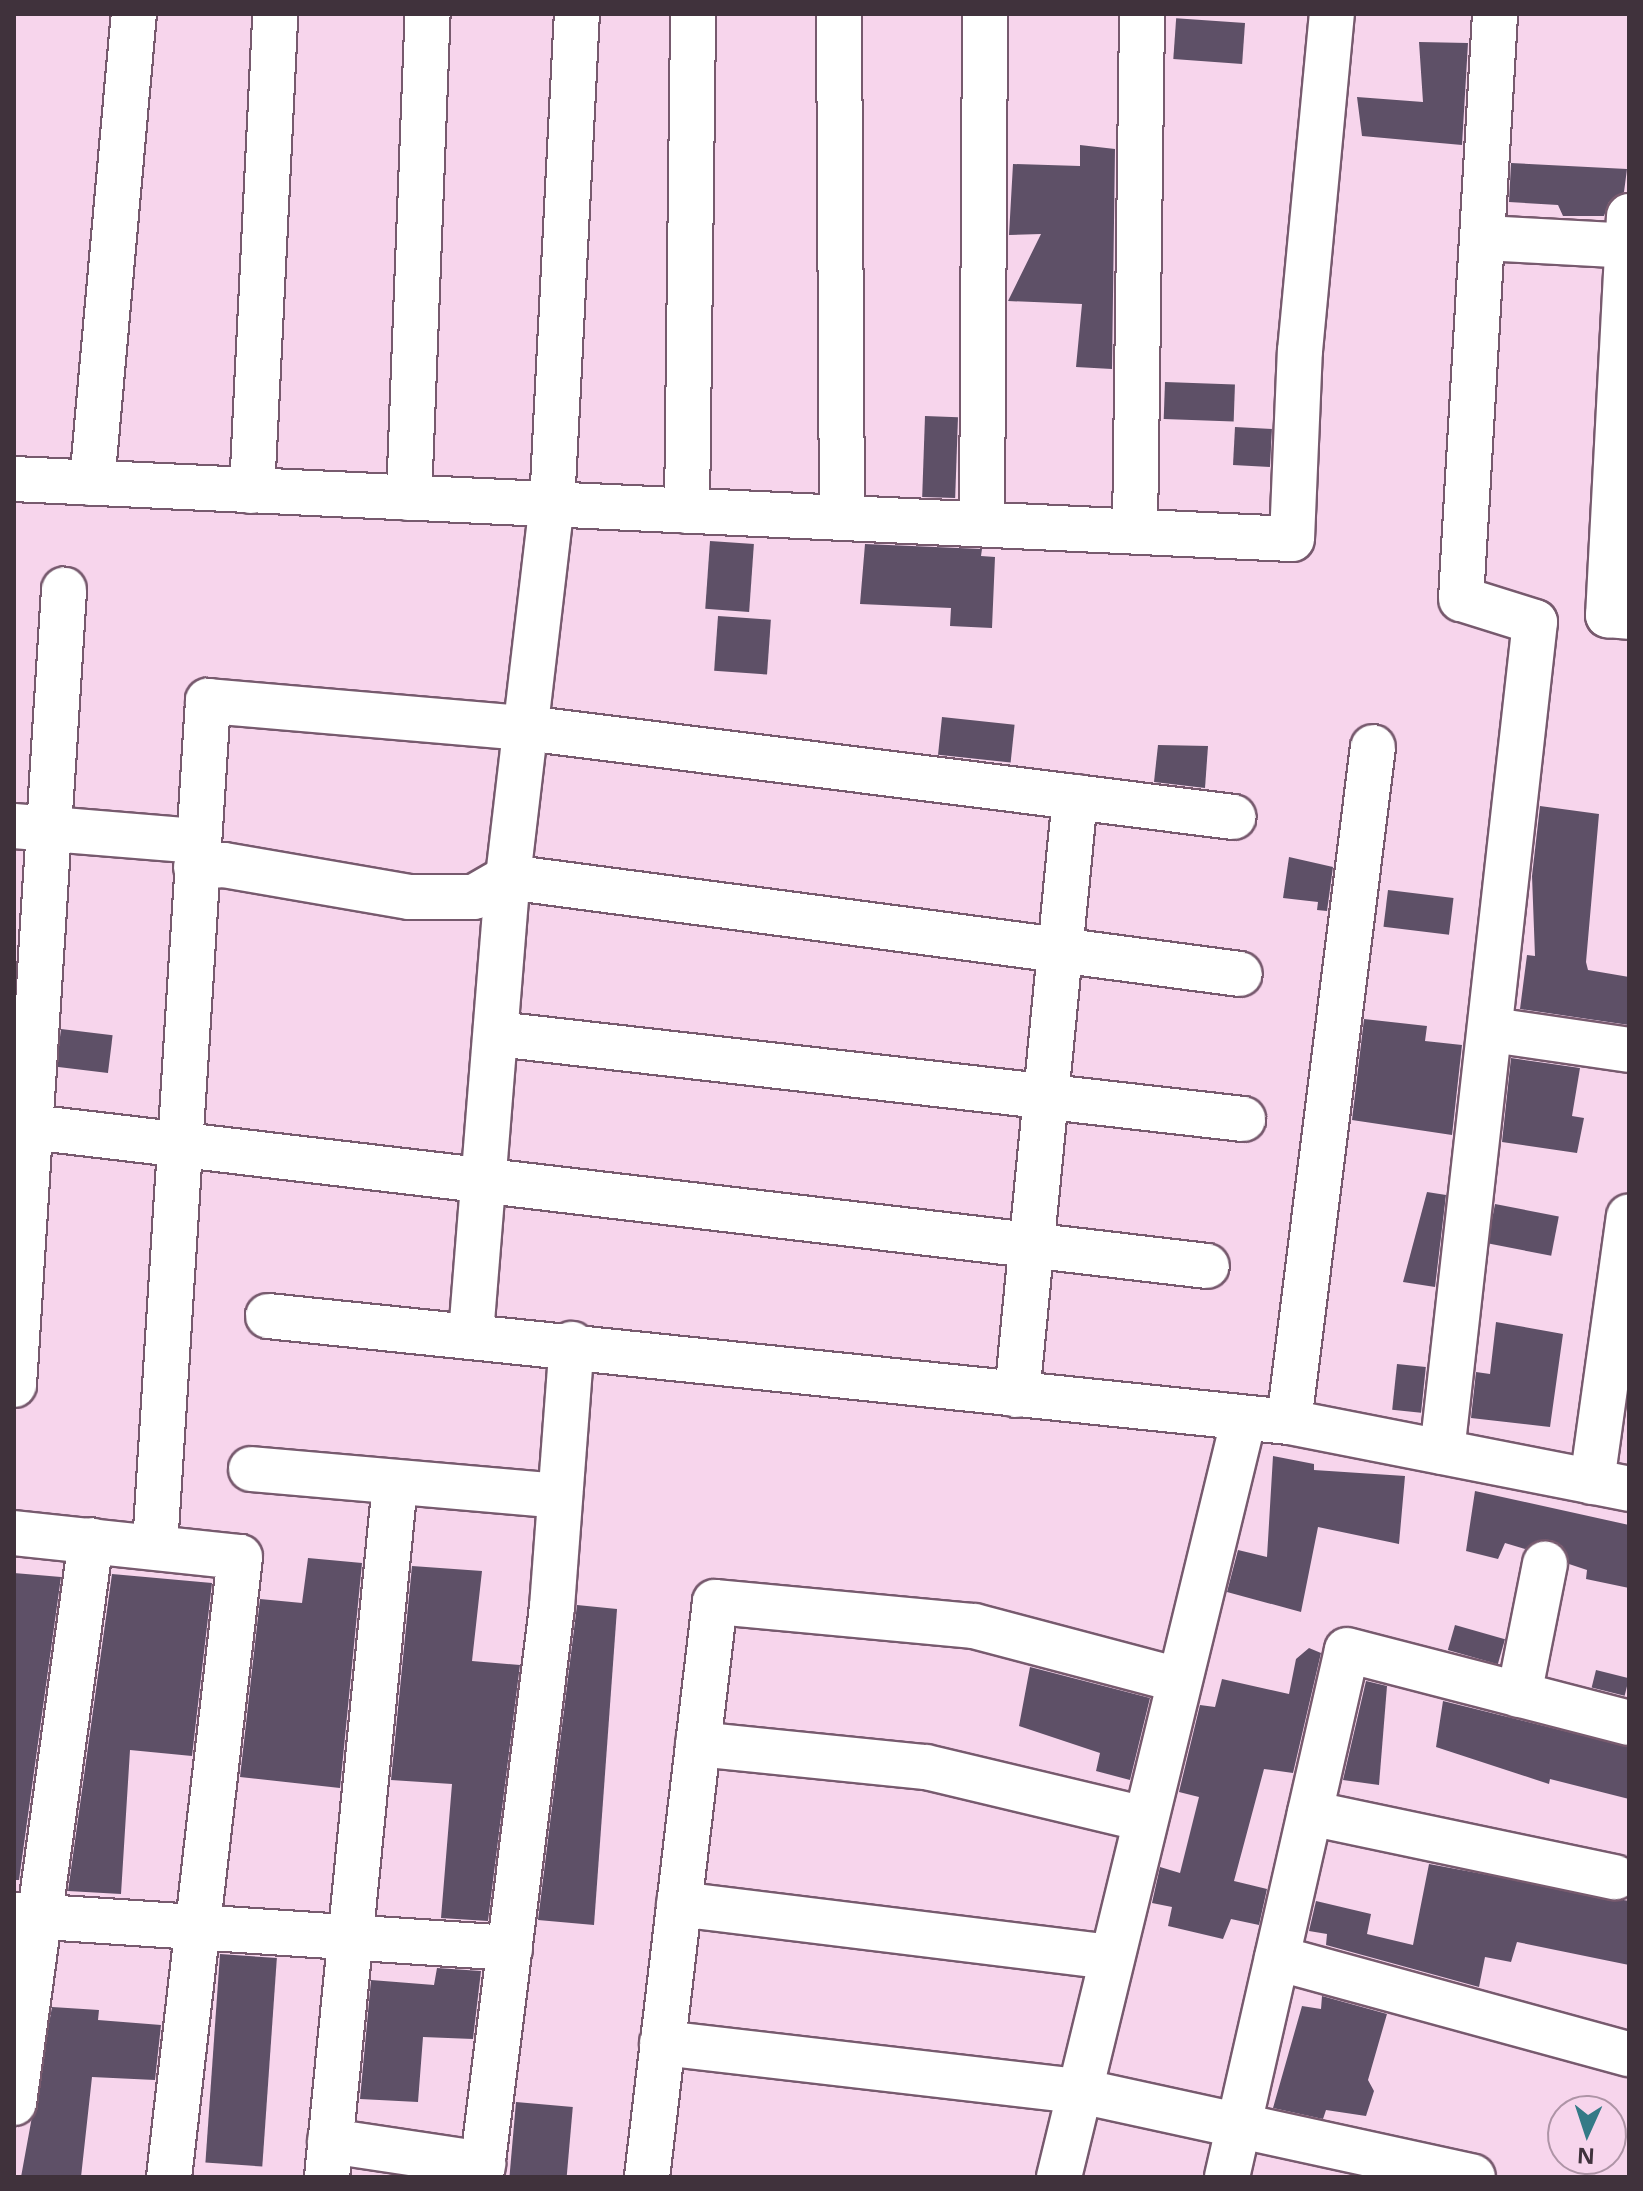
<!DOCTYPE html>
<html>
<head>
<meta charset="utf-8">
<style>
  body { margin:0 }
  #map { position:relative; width:1643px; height:2191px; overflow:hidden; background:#f7d5ec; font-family:"Open Sans",sans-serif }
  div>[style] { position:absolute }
  .building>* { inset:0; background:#5e5067; transform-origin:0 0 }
  .roads { filter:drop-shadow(2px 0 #775a6e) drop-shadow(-2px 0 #775a6e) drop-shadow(0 2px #775a6e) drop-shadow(0 -2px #775a6e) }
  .minor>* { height:44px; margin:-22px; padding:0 22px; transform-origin:22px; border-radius:22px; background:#fff }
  span { translate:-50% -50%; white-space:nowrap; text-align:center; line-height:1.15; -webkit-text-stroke:8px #f7d5ec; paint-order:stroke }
  .frame { position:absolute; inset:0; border:16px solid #40323c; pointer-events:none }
  .north { position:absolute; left:1547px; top:2095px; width:80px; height:80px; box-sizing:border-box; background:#f7d5ec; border:2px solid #ae94a6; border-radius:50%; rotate:183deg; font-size:22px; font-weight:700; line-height:32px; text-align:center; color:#40323c }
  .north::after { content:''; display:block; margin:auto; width:28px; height:36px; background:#347a87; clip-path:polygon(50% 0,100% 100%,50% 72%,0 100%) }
</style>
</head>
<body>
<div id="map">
  <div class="building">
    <div style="left:1245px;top:23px;width:41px;height:69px;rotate:94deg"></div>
    <div style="clip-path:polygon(1419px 42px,1468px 43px,1462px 145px,1362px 136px,1357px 97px,1423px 102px)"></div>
    <div style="clip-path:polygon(1080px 145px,1115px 149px,1112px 369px,1076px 367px,1082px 304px,1008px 301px,1041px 234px,1009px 235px,1013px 164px,1080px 166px)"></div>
    <div style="clip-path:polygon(1511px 163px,1627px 169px,1624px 192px,1609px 202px,1604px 216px,1563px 216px,1558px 205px,1509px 202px)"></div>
    <div style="left:1165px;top:382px;width:70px;height:37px;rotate:2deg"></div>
    <div style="left:925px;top:416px;width:33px;height:81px;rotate:2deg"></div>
    <div style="left:1235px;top:427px;width:37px;height:38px;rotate:3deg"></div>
    <div style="left:710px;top:541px;width:44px;height:68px;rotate:4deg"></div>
    <div style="clip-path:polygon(865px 544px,982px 549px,981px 556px,995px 557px,992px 628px,950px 626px,951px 608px,860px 604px)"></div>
    <div style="left:718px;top:616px;width:53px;height:55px;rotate:4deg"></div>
    <div style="left:942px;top:717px;width:73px;height:38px;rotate:6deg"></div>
    <div style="clip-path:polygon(1158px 745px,1208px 746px,1205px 788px,1154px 782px)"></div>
    <div style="clip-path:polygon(1540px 806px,1599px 814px,1586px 962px,1588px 970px,1629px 977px,1629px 1025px,1520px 1009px,1527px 955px,1535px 956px,1532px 876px)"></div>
    <div style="clip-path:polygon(1289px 857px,1333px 867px,1327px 911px,1317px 910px,1318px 902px,1283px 898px)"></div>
    <div style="left:1388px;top:890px;width:66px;height:37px;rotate:7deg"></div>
    <div style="clip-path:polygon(1364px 1019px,1427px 1026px,1425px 1041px,1462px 1045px,1452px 1135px,1352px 1120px)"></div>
    <div style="left:61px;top:1029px;width:52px;height:38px;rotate:7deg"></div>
    <div style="clip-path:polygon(1511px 1058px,1580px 1068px,1572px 1116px,1584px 1118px,1577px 1153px,1502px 1142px)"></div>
    <div style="clip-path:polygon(1427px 1192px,1446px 1195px,1435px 1287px,1403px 1282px)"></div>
    <div style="left:1495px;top:1204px;width:65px;height:40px;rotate:11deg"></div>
    <div style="clip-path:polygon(1496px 1322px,1563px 1334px,1550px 1427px,1471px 1418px,1476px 1372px,1490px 1374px)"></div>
    <div style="left:1397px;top:1364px;width:29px;height:46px;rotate:6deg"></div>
    <div style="clip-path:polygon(1273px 1456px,1314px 1464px,1314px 1470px,1405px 1476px,1399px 1544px,1318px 1527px,1301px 1612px,1227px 1592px,1238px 1550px,1267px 1557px)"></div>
    <div style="clip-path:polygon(1475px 1491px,1629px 1525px,1629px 1588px,1586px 1579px,1587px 1570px,1569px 1564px,1562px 1546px,1551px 1540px,1525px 1549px,1505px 1543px,1498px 1559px,1466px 1551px)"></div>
    <div style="clip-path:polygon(308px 1558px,362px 1563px,340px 1788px,240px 1777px,260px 1599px,302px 1603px)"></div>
    <div style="clip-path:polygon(412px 1566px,482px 1571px,472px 1661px,520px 1665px,488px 1921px,441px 1918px,452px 1784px,391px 1780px)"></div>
    <div style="clip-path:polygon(14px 1573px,61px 1577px,19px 1880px,14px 1880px)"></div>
    <div style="clip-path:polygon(112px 1574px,212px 1583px,192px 1756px,130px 1750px,121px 1894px,68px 1891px)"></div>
    <div style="clip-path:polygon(577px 1605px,617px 1609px,594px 1925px,538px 1920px)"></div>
    <div style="left:1455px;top:1625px;width:52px;height:26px;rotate:16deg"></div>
    <div style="clip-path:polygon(1309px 1648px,1321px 1653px,1293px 1773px,1264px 1769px,1234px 1881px,1267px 1889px,1259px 1925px,1231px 1919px,1223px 1939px,1168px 1926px,1172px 1907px,1152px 1903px,1160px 1867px,1180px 1873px,1199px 1797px,1179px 1792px,1200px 1705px,1215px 1707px,1222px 1679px,1289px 1694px,1296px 1659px)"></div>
    <div style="clip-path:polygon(1030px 1667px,1150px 1698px,1130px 1780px,1096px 1771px,1100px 1753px,1019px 1726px)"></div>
    <div style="left:1596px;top:1670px;width:34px;height:18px;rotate:14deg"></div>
    <div style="clip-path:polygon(1366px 1681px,1387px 1686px,1379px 1785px,1343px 1780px)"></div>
    <div style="clip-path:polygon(1443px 1701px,1629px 1747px,1629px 1799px,1550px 1779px,1549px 1784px,1436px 1747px)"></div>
    <div style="clip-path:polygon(1429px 1864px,1629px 1901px,1629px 1965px,1517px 1942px,1511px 1962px,1485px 1957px,1479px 1987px,1326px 1945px,1327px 1934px,1309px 1931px,1316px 1901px,1371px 1914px,1367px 1934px,1413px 1945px)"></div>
    <div style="left:220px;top:1954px;width:57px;height:209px;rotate:4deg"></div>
    <div style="clip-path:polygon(437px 1968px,481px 1971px,473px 2039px,423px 2037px,418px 2102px,360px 2099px,371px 1980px,434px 1985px)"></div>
    <div style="clip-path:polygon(1322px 1996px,1387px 2014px,1368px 2080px,1374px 2091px,1366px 2116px,1326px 2110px,1323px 2119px,1273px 2108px,1302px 2006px,1321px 2009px)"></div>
    <div style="clip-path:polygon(52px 2007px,99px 2010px,98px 2020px,161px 2025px,155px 2080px,92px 2077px,81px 2177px,21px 2177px)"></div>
    <div style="left:516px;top:2102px;width:57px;height:76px;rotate:5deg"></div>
  </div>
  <div class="roads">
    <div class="minor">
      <div style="left:839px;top:14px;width:504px;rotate:89.66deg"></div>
      <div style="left:1629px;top:216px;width:400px;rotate:93deg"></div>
      <div style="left:1608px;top:615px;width:21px;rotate:5deg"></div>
      <div style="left:1483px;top:238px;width:146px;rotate:3.1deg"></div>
      <div style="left:14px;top:479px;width:1279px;rotate:2.69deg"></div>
      <div style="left:1292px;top:539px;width:188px;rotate:-87.6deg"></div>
      <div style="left:1300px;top:351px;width:339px;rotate:-84.6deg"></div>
      <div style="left:92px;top:483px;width:471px;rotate:-84.9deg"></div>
      <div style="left:252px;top:491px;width:478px;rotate:-87.2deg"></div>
      <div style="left:409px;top:498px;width:484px;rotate:-87.8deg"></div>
      <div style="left:687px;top:511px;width:497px;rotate:-89.3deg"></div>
      <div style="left:982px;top:524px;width:510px;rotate:-89.66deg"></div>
      <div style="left:1135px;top:531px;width:517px;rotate:-89.22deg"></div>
      <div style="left:14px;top:826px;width:185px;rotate:4.7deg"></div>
      <div style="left:196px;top:867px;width:28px;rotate:-4deg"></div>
      <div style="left:224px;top:865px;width:188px;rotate:9.8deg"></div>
      <div style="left:409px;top:897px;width:65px"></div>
      <div style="left:474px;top:897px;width:39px;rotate:-30deg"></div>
      <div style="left:508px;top:877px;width:738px;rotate:7.55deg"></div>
      <div style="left:1492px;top:1030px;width:138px;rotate:8.3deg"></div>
      <div style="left:497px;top:1034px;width:751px;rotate:6.5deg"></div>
      <div style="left:14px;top:1125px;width:1201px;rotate:6.74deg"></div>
      <div style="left:268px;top:1316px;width:1026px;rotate:5.93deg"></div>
      <div style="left:1289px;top:1422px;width:347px;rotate:11.1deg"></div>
      <div style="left:471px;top:1334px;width:458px;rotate:-85.4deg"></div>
      <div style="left:508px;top:877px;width:375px;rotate:-83.3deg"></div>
      <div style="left:552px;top:505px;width:492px;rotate:-87.1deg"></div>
      <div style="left:14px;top:1385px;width:797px;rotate:-86.4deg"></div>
      <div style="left:1017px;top:1395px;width:601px;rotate:-84.46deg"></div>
      <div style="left:1289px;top:1422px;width:680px;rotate:-82.91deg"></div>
      <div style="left:1442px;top:1452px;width:835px;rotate:-83.61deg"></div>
      <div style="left:1535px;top:622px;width:77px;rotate:-162.7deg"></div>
      <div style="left:1461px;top:599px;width:586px;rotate:-86.67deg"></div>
      <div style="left:251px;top:1469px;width:310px;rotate:5deg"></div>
      <div style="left:1592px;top:1482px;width:268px;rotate:-82.1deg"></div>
      <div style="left:14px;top:1533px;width:227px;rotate:6.1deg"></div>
      <div style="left:240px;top:1557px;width:624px;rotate:96.53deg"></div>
      <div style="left:155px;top:1546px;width:847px;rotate:-86.41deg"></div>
      <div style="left:208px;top:701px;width:319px;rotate:4.9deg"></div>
      <div style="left:526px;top:728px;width:713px;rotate:7.17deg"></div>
      <div style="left:1519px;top:1695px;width:134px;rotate:-78.8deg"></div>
      <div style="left:698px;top:1744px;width:229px;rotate:5.8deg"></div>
      <div style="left:926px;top:1767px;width:225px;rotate:13.4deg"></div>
      <div style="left:1310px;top:1813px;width:312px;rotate:11.9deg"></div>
      <div style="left:679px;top:1904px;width:436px;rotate:7deg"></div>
      <div style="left:14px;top:1915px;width:497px;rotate:3.8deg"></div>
      <div style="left:1277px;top:1958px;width:365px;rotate:15.3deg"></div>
      <div style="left:662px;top:2043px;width:421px;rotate:6.6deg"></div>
      <div style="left:1080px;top:2091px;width:402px;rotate:12.3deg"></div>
      <div style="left:14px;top:2103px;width:568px;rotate:-82.21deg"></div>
      <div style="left:330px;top:2141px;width:155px;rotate:8.5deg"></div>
      <div style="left:327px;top:2177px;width:697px;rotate:-84.4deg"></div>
      <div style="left:481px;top:2177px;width:574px;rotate:-82.9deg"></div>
      <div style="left:552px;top:1607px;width:264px;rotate:-85.7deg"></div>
      <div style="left:647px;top:2177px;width:579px;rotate:-83.26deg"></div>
      <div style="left:715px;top:1602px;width:260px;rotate:5.3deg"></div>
      <div style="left:974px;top:1626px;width:212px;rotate:14.8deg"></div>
      <div style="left:1059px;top:2177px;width:781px;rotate:-76.3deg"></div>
      <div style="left:1227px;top:2177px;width:540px;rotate:-77.17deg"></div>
      <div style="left:1347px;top:1650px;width:291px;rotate:14.5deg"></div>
    </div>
  </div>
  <div class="frame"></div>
  <div class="north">N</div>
</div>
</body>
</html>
